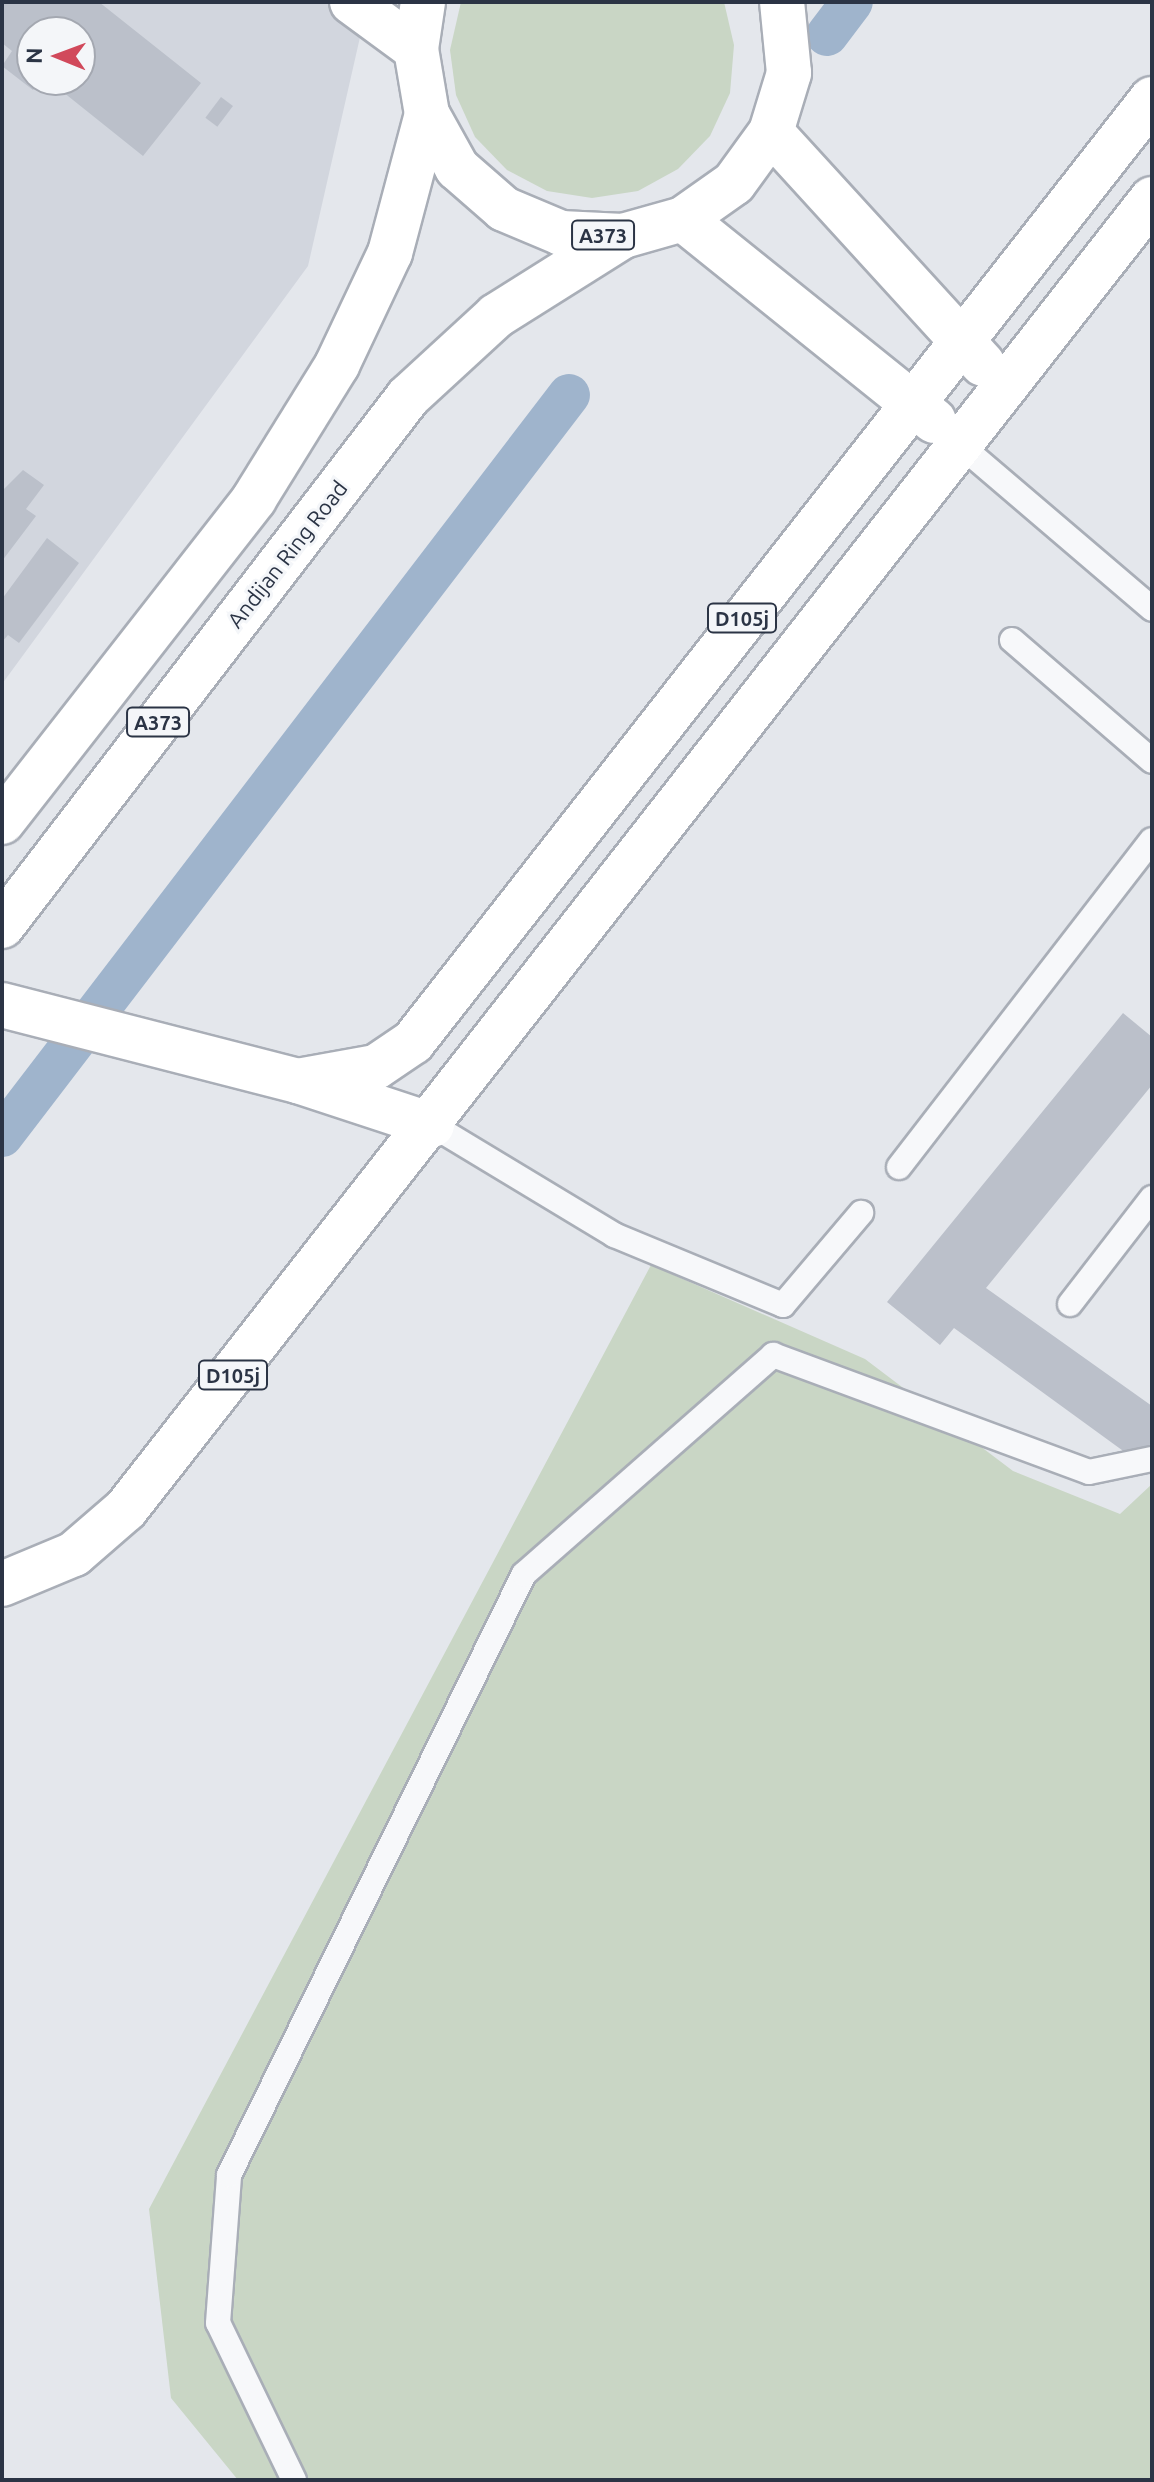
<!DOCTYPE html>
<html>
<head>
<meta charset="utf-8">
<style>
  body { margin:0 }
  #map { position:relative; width:1154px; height:2482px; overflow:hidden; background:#e4e7ec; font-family:Ubuntu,sans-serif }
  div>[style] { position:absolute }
  .built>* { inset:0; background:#d2d6de }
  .green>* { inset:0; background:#c9d6c5 }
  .canal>* { height:42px; margin:-21px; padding:0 21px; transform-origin:21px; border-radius:21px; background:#9fb4cc }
  .building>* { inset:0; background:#bbc0ca; transform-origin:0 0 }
  .roads { filter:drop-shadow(2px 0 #a9aeb7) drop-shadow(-2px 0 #a9aeb7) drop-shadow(0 2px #a9aeb7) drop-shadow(0 -2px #a9aeb7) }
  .service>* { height:24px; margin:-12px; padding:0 12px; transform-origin:12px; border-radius:12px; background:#f7f8fa }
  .secondary>* { height:44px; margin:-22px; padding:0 22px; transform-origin:22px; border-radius:22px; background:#fff }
  .trunk>* { height:44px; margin:-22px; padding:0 22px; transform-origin:22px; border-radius:22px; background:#fff }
  span { translate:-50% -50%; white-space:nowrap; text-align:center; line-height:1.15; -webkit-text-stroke:6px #f4f6f9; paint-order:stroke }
  .shield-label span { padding:2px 6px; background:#f4f6f9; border:2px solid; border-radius:6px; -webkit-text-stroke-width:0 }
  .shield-label { font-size:20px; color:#2b3445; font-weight:700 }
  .street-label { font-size:22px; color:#2b3445 }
  .frame { position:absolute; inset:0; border:4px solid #2b3445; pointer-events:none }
  .north { position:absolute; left:16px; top:16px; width:80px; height:80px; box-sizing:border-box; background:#f4f6f9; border:2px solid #a4a8b1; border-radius:50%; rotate:271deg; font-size:22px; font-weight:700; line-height:32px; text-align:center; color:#2b3445 }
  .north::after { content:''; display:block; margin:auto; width:28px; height:36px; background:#d1495b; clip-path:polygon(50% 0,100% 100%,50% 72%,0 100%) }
</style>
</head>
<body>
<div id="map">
  <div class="built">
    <div style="clip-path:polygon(evenodd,2px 2px,368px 2px,308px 266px,2px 684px,2px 2px,32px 32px,80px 32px,80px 80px,32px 80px,32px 32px)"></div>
  </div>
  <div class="green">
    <div style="clip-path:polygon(461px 2px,724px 2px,734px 45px,730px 93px,710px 136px,678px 169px,638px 191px,592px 198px,547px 191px,507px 170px,475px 137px,456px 95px,450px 50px)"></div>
    <div style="clip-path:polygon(651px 1265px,865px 1359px,1013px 1471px,1120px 1514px,1152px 1484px,1152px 2480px,238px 2480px,171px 2398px,149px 2209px)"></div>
  </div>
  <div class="canal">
    <div style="left:827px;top:35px;width:41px;rotate:-52.9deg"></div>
    <div style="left:2px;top:1136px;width:933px;rotate:-52.58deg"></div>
  </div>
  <div class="building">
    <div style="clip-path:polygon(2px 2px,99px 2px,201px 83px,143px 156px,48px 80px,80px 80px,80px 32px,32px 32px,32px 80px,40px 80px,33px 90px,2px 66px,12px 51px,2px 43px)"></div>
    <div style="left:221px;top:97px;width:15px;height:26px;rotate:37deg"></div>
    <div style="clip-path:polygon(23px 470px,44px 485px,26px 509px,36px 516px,2px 561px,2px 491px)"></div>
    <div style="clip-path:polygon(47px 538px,79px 563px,19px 643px,8px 635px,2px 642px,2px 599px)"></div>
    <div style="clip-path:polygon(1123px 1013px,1152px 1037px,1152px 1085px,986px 1288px,1152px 1406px,1152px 1442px,1137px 1461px,954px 1328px,940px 1345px,887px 1302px)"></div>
  </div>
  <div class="roads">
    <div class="service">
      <div style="left:959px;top:444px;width:254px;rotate:40.5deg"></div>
      <div style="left:1012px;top:640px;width:185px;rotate:40.8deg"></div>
      <div style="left:432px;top:1125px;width:213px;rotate:31.1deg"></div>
      <div style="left:614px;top:1235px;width:183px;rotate:22.5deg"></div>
      <div style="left:783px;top:1305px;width:121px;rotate:-49.7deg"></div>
      <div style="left:899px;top:1167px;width:413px;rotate:-52.3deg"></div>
      <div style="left:1070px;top:1304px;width:134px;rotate:-52.3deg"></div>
      <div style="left:294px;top:2480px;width:174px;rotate:-115.8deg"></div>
      <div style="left:218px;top:2323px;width:148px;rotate:-85.7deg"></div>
      <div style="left:229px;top:2175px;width:669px;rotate:-63.86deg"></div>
      <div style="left:524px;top:1574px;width:332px;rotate:-41.3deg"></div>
      <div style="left:773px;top:1355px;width:337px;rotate:20.3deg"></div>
      <div style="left:1089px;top:1472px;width:64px;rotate:-11.7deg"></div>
    </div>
    <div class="secondary">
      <div style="left:352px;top:2px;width:79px;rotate:36.3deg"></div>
    </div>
    <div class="trunk">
      <div style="left:423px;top:2px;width:48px;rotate:98.5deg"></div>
      <div style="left:416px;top:49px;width:66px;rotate:80.4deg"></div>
      <div style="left:427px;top:114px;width:62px;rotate:60.9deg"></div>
      <div style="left:457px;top:168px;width:62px;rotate:41.1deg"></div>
      <div style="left:504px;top:209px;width:62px;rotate:22.8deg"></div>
      <div style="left:561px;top:233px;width:62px;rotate:2.8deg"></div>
      <div style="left:623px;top:236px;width:62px;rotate:-15.8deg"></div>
      <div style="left:683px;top:219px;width:62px;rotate:-35.2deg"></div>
      <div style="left:734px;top:183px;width:63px;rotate:-54deg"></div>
      <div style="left:771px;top:132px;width:62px;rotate:-73deg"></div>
      <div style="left:789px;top:73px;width:71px;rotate:-95.6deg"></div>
      <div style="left:771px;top:132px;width:314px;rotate:47.6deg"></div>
      <div style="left:683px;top:219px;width:322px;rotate:38.8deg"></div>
      <div style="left:2px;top:822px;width:410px;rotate:-52deg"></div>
      <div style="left:254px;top:499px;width:158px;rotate:-58.2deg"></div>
      <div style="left:337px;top:365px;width:124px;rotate:-64.7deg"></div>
      <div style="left:390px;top:253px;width:144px;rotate:-75.1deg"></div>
      <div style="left:2px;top:926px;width:667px;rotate:-52.49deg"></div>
      <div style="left:408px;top:397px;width:120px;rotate:-42.6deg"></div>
      <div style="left:496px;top:316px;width:150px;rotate:-32.2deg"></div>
      <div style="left:2px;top:1005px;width:306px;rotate:14.4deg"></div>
      <div style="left:298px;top:1081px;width:141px;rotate:18.2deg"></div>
      <div style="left:298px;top:1081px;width:79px;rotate:-10.2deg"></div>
      <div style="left:376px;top:1067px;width:45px;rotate:-34deg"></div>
      <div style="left:413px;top:1042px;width:1198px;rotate:-51.92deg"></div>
      <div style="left:2px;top:1584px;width:78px;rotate:-22.6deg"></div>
      <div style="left:74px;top:1554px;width:69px;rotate:-40.9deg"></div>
      <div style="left:126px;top:1509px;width:1664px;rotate:-51.93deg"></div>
    </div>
  </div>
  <div class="shield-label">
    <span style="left:603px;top:235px">A373</span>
    <span style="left:742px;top:618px">D105j</span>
    <span style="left:158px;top:722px">A373</span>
    <span style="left:233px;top:1375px">D105j</span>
  </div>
  <div class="street-label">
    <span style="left:287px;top:554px;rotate:-52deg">Andijan Ring Road</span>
  </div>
  <div class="frame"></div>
  <div class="north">N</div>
</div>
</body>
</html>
